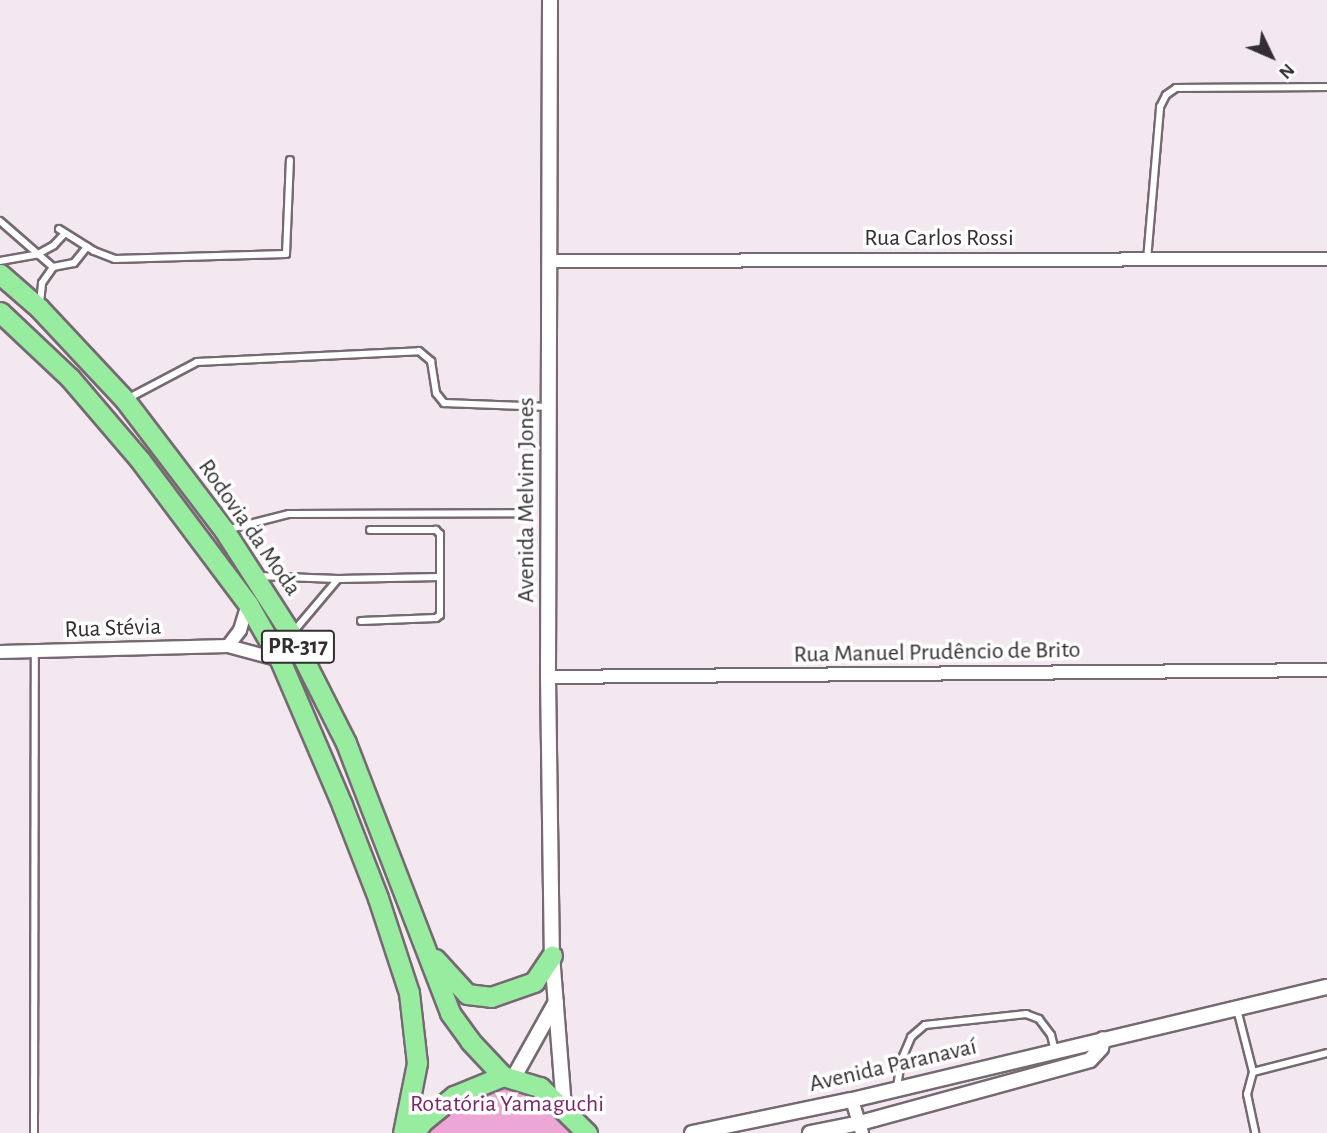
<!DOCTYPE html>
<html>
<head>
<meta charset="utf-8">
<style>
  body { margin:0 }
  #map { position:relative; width:1327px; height:1133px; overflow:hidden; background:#f4e8f0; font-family:"Alegreya Sans",sans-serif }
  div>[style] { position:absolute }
  .green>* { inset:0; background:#eda7d7 }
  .roads { filter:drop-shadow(2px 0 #756a71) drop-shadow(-2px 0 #756a71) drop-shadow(0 2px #756a71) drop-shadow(0 -2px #756a71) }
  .service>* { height:6px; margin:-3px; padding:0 3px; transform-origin:3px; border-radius:3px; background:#fff }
  .minor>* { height:12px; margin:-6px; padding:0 6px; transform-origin:6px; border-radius:6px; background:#fff }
  .tertiary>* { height:14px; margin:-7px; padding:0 7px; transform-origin:7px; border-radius:7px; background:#fff }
  .trunk>* { height:19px; margin:-9.5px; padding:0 9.5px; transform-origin:9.5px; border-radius:9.5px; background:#98eca0 }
  span { translate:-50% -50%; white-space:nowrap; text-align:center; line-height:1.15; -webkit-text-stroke:7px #fff; paint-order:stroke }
  .shield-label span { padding:2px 5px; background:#fff; border:2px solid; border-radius:5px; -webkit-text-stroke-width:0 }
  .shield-label { font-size:23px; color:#332e31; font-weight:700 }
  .street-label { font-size:24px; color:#332e31 }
  .park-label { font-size:24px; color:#7e266a }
  .north { position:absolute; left:1236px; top:21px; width:70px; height:70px; -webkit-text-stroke:5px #fff; paint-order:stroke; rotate:134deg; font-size:19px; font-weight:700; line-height:28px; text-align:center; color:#332e31 }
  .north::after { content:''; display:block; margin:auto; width:24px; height:32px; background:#332e31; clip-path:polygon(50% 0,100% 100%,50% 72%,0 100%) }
</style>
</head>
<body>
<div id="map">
  <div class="green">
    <div style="clip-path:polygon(514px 1077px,587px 1133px,414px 1133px,423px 1121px)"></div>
  </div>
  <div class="roads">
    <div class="service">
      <div style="left:0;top:221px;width:70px;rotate:41deg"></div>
      <div style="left:59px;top:229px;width:41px;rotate:32.2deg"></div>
      <div style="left:94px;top:251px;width:22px;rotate:21deg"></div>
      <div style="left:115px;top:259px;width:171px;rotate:-1.7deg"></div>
      <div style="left:286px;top:254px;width:94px;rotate:-87.6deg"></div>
      <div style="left:1147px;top:260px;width:154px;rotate:-85.1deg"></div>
      <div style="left:1160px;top:107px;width:13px;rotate:-63deg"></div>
      <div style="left:1166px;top:95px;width:12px;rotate:-35deg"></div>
      <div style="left:1176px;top:88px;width:151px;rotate:-0.4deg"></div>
      <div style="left:0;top:261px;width:39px;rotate:-10deg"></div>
      <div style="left:38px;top:254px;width:18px;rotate:-29deg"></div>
      <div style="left:54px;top:245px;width:16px;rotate:-47deg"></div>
      <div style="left:40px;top:303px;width:20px;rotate:-84deg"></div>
      <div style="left:42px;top:283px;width:19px;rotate:-55deg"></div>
      <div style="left:53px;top:267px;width:21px;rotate:-11deg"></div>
      <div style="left:74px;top:263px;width:21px;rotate:-51deg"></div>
      <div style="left:127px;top:399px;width:79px;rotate:-27.9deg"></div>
      <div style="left:197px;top:362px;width:222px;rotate:-2.8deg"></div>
      <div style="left:419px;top:351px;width:16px;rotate:40deg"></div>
      <div style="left:431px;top:361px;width:32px;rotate:81deg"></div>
      <div style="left:436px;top:393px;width:13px;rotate:51deg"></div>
      <div style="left:444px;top:403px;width:106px;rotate:2.2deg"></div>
      <div style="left:226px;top:530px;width:65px;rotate:-14.3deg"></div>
      <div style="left:289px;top:514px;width:231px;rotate:-0.2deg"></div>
      <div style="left:257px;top:576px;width:81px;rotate:2.1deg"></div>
      <div style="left:338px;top:579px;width:102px;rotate:-1.1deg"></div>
      <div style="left:361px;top:621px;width:75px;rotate:-2.3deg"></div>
      <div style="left:436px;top:618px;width:5px;rotate:-37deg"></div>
      <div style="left:440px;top:615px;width:81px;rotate:-90deg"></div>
      <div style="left:440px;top:534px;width:6px;rotate:-135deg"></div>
      <div style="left:436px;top:530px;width:66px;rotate:180deg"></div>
      <div style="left:294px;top:631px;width:68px;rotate:-49.8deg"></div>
      <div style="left:1237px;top:1009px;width:65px;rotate:75.7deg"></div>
      <div style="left:1253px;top:1072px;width:23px;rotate:105deg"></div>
      <div style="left:1247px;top:1094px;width:40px;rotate:78deg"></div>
      <div style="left:1253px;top:1072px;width:76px;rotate:-14.4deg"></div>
      <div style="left:897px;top:1087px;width:26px;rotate:-81deg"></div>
      <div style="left:901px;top:1061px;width:26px;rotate:-67deg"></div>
      <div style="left:911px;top:1037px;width:18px;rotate:-41deg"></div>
      <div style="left:925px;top:1025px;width:102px;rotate:-6.2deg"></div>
      <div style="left:1026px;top:1014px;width:14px;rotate:21deg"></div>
      <div style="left:1039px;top:1019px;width:20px;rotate:53deg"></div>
      <div style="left:1051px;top:1035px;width:16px;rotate:76deg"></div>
      <div style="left:34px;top:1133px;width:481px;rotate:-89.9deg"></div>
    </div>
    <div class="minor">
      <div style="left:551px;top:261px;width:776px;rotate:-0.15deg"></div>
      <div style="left:228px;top:646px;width:20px;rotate:-53deg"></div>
      <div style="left:240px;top:630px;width:27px;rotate:-73deg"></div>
      <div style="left:0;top:652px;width:228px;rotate:-1.5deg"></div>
      <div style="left:228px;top:646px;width:54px;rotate:15.1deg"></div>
      <div style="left:548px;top:677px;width:779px;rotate:-0.51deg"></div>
      <div style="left:852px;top:1100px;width:34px;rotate:73deg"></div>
    </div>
    <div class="tertiary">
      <div style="left:550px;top:0;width:677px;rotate:90.17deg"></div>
      <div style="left:548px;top:677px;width:278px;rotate:89.2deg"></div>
      <div style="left:552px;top:955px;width:153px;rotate:85.5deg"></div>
      <div style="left:514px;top:1077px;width:86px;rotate:-60.8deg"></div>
      <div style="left:692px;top:1133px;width:163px;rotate:-11.7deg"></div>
      <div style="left:852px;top:1100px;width:488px;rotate:-13.4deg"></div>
      <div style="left:810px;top:1133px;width:51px;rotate:-11.3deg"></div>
      <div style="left:860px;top:1123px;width:238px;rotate:-15.3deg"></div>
      <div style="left:1090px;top:1060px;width:16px;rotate:-47deg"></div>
      <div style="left:1101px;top:1048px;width:9px;rotate:-77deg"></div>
    </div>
    <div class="trunk">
      <div style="left:0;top:274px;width:52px;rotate:41.1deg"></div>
      <div style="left:39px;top:308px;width:126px;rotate:46.9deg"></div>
      <div style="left:125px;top:400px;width:163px;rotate:52.7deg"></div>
      <div style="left:224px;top:530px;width:124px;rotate:57.2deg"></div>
      <div style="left:291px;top:634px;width:122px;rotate:63.2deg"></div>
      <div style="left:346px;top:743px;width:289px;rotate:68.9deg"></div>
      <div style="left:450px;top:1013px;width:34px;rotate:54deg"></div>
      <div style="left:470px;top:1041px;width:48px;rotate:46.7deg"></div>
      <div style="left:0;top:312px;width:96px;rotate:43.3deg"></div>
      <div style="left:70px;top:378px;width:108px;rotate:49.5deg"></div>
      <div style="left:140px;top:460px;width:180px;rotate:53.1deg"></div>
      <div style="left:248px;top:604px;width:64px;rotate:60.3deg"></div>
      <div style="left:280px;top:660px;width:158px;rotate:66.8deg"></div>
      <div style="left:342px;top:805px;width:100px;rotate:68.8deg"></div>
      <div style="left:378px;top:898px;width:100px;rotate:71.9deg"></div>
      <div style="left:409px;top:993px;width:70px;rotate:83.5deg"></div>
      <div style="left:417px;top:1063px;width:71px;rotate:101.3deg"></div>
      <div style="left:435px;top:959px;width:47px;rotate:47.6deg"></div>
      <div style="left:467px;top:994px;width:24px;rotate:7deg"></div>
      <div style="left:491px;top:997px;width:46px;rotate:-19.2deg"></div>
      <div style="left:534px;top:982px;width:32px;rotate:-56deg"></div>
      <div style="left:503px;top:1076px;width:39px;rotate:17deg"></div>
      <div style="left:540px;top:1087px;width:66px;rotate:44.4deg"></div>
      <div style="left:414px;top:1133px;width:15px;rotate:-53deg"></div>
      <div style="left:423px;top:1121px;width:40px;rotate:-39deg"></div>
      <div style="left:454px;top:1096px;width:53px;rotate:-22.2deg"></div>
    </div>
  </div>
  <div class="shield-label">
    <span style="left:298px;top:647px">PR-317</span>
  </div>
  <div class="street-label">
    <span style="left:939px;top:239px">Rua Carlos Rossi</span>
    <span style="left:527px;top:500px;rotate:-90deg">Avenida Melvim Jones</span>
    <span style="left:249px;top:528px;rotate:55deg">Rodovia da Moda</span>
    <span style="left:113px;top:629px;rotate:-2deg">Rua Stévia</span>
    <span style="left:937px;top:653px;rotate:-1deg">Rua Manuel Prudêncio de Brito</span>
    <span style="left:893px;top:1066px;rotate:-13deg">Avenida Paranavaí</span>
  </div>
  <div class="park-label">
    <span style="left:507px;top:1105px">Rotatória Yamaguchi</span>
  </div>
  <div class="north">N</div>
</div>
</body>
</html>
